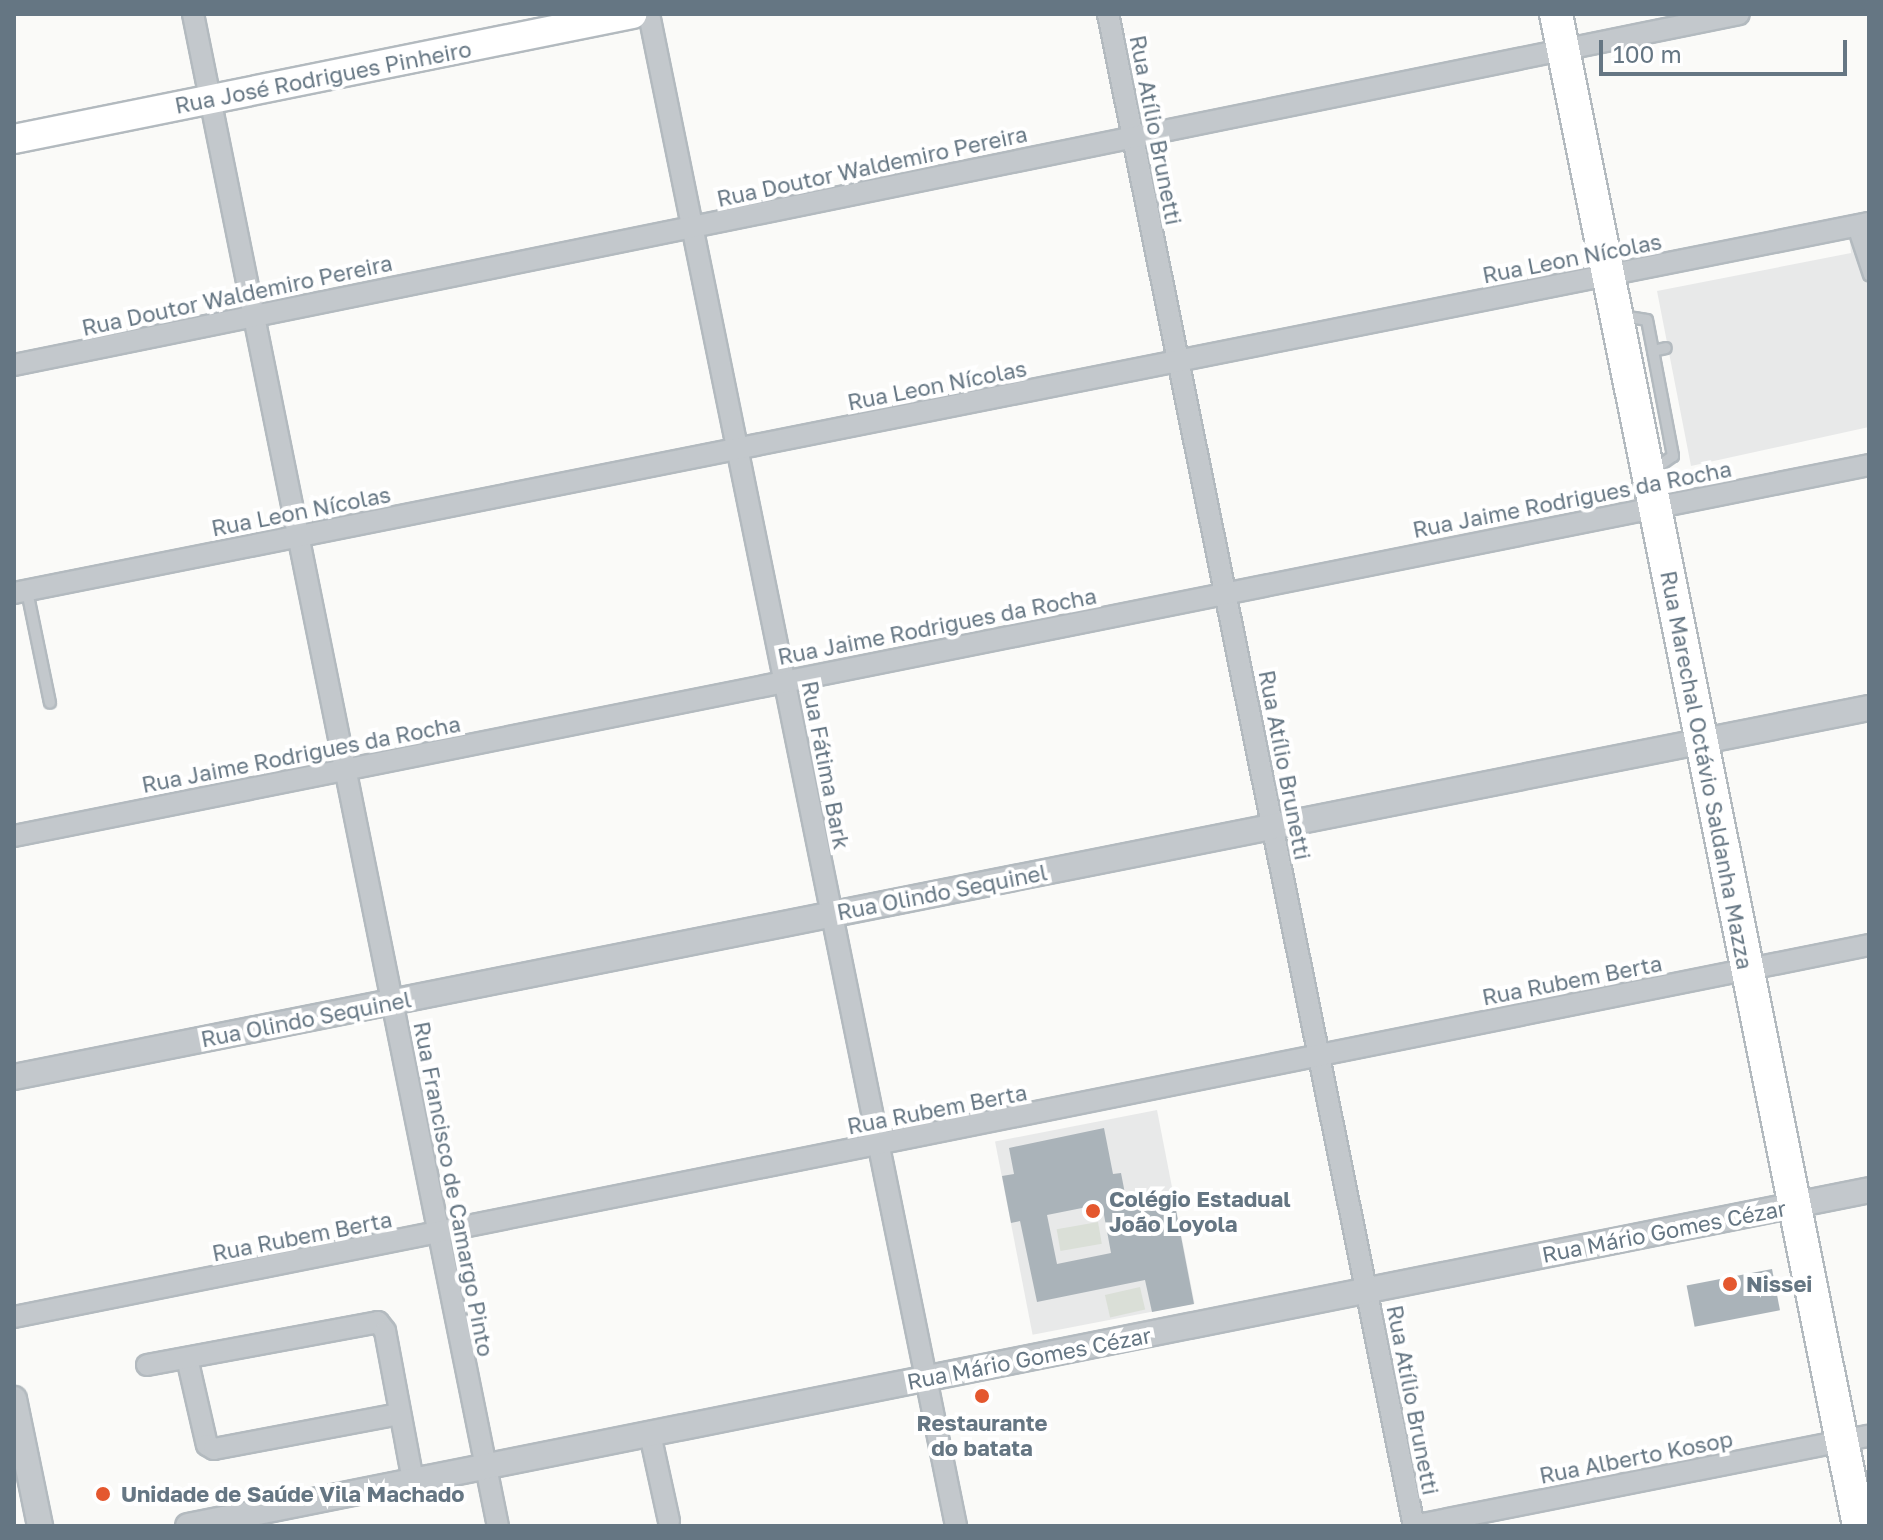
<!DOCTYPE html>
<html>
<head>
<meta charset="utf-8">
<style>
  body { margin:0 }
  #map { position:relative; width:1883px; height:1540px; overflow:hidden; background:#fafaf8; font-family:"Golos Text",sans-serif }
  div>[style] { position:absolute }
  .built>* { inset:0; background:#e8e9e9; transform-origin:0 0 }
  .green>* { inset:0; background:#dadfd7; transform-origin:0 0 }
  .building>* { inset:0; background:#aab3b9; transform-origin:0 0 }
  .roads { filter:drop-shadow(2px 0 #b3babf) drop-shadow(-2px 0 #b3babf) drop-shadow(0 2px #b3babf) drop-shadow(0 -2px #b3babf) }
  .service>* { height:10px; margin:-5px; padding:0 5px; transform-origin:5px; border-radius:5px; background:#c3c8cc }
  .minor>* { height:20px; margin:-10px; padding:0 10px; transform-origin:10px; border-radius:10px; background:#c3c8cc }
  .tertiary>* { height:24px; margin:-12px; padding:0 12px; transform-origin:12px; border-radius:12px; background:#c3c8cc }
  .secondary>* { height:28px; margin:-14px; padding:0 14px; transform-origin:14px; border-radius:14px; background:#fff }
  .primary>* { height:32px; margin:-16px; padding:0 16px; transform-origin:16px; border-radius:16px; background:#fff }
  .dots>* { width:22px; height:22px; translate:-50% -50%; box-sizing:border-box; border:4px solid #fff; border-radius:50% }
  span { translate:-50% -50%; white-space:nowrap; text-align:center; line-height:1.15; -webkit-text-stroke:8px #fff; paint-order:stroke }
  .street-label { font-size:22px; color:#657683 }
  .poi-label { font-size:22px; color:#657683; font-weight:700 }
  .left { translate:0 -50%; text-align:left }
  .frame { position:absolute; inset:0; border:16px solid #657683; pointer-events:none }
  .scale { position:absolute; left:1599px; top:40px; width:248px; height:36px; box-sizing:border-box; border:4px solid #657683; border-top:0; padding-left:10px; font-size:24px; line-height:28px; white-space:nowrap; color:#657683; -webkit-text-stroke:6px #fff; paint-order:stroke }
</style>
</head>
<body>
<div id="map">
  <div class="built">
    <div style="clip-path:polygon(1869px 239px,1869px 427px,1691px 466px,1657px 291px,1851px 253px,1850px 242px)"></div>
    <div style="left:1157px;top:1110px;width:197px;height:165px;rotate:79deg"></div>
  </div>
  <div class="green">
    <div style="left:1098px;top:1222px;width:22px;height:42px;rotate:80deg"></div>
    <div style="left:1140px;top:1287px;width:23px;height:36px;rotate:77deg"></div>
  </div>
  <div class="building">
    <div style="clip-path:polygon(evenodd,1104px 1128px,1113px 1174px,1121px 1173px,1128px 1209px,1174px 1200px,1194px 1304px,1152px 1312px,1145px 1280px,1037px 1302px,1020px 1221px,1011px 1223px,1002px 1176px,1014px 1174px,1009px 1148px,1104px 1128px,1102px 1204px,1111px 1253px,1057px 1264px,1047px 1215px,1102px 1204px)"></div>
    <div style="left:1772px;top:1269px;width:42px;height:87px;rotate:79deg"></div>
  </div>
  <div class="roads">
    <div class="service">
      <div style="left:1862px;top:225px;width:27px;rotate:75deg"></div>
      <div style="left:1853px;top:227px;width:51px;rotate:71.6deg"></div>
      <div style="left:1622px;top:316px;width:25px;rotate:9deg"></div>
      <div style="left:1647px;top:320px;width:32px;rotate:79deg"></div>
      <div style="left:1653px;top:351px;width:107px;rotate:79.2deg"></div>
      <div style="left:1673px;top:456px;width:24px;rotate:145deg"></div>
      <div style="left:1653px;top:351px;width:13px;rotate:-13deg"></div>
      <div style="left:27px;top:591px;width:114px;rotate:78.4deg"></div>
    </div>
    <div class="minor">
      <div style="left:193px;top:14px;width:1542px;rotate:78.6deg"></div>
      <div style="left:649px;top:14px;width:1543px;rotate:78.52deg"></div>
      <div style="left:1108px;top:14px;width:1543px;rotate:78.56deg"></div>
      <div style="left:14px;top:365px;width:1760px;rotate:-11.5deg"></div>
      <div style="left:14px;top:593px;width:1892px;rotate:-11.28deg"></div>
      <div style="left:14px;top:836px;width:1892px;rotate:-11.31deg"></div>
      <div style="left:14px;top:1317px;width:1892px;rotate:-11.34deg"></div>
      <div style="left:187px;top:1358px;width:89px;rotate:77.1deg"></div>
      <div style="left:207px;top:1445px;width:8px;rotate:30deg"></div>
      <div style="left:214px;top:1449px;width:189px;rotate:-10.7deg"></div>
      <div style="left:147px;top:1365px;width:235px;rotate:-10.5deg"></div>
      <div style="left:378px;top:1322px;width:11px;rotate:52deg"></div>
      <div style="left:385px;top:1331px;width:153px;rotate:79.4deg"></div>
      <div style="left:650px;top:1434px;width:89px;rotate:77.7deg"></div>
      <div style="left:1413px;top:1526px;width:465px;rotate:-11.2deg"></div>
    </div>
    <div class="tertiary">
      <div style="left:14px;top:1077px;width:1891px;rotate:-11.25deg"></div>
      <div style="left:14px;top:1399px;width:130px;rotate:78.4deg"></div>
      <div style="left:188px;top:1526px;width:1714px;rotate:-11.3deg"></div>
    </div>
    <div class="secondary">
      <div style="left:14px;top:139px;width:631px;rotate:-11.43deg"></div>
    </div>
    <div class="primary">
      <div style="left:1556px;top:14px;width:1542px;rotate:78.67deg"></div>
    </div>
  </div>
  <div class="dots">
    <div style="left:1093px;top:1211px;background:#e4572e"></div>
    <div style="left:1730px;top:1284px;background:#e4572e"></div>
    <div style="left:982px;top:1396px;background:#e4572e"></div>
    <div style="left:103px;top:1494px;background:#e4572e"></div>
  </div>
  <div class="street-label">
    <span style="left:323px;top:77px;rotate:-11deg">Rua José Rodrigues Pinheiro</span>
    <span style="left:1156px;top:130px;rotate:79deg">Rua Atílio Brunetti</span>
    <span style="left:872px;top:166px;rotate:-12deg">Rua Doutor Waldemiro Pereira</span>
    <span style="left:1572px;top:258px;rotate:-11deg">Rua Leon Nícolas</span>
    <span style="left:237px;top:295px;rotate:-12deg">Rua Doutor Waldemiro Pereira</span>
    <span style="left:937px;top:385px;rotate:-11deg">Rua Leon Nícolas</span>
    <span style="left:1572px;top:499px;rotate:-11deg">Rua Jaime Rodrigues da Rocha</span>
    <span style="left:301px;top:511px;rotate:-11deg">Rua Leon Nícolas</span>
    <span style="left:937px;top:626px;rotate:-11deg">Rua Jaime Rodrigues da Rocha</span>
    <span style="left:301px;top:754px;rotate:-11deg">Rua Jaime Rodrigues da Rocha</span>
    <span style="left:826px;top:765px;rotate:79deg">Rua Fátima Bark</span>
    <span style="left:1285px;top:765px;rotate:79deg">Rua Atílio Brunetti</span>
    <span style="left:1707px;top:770px;rotate:79deg">Rua Marechal Octávio Saldanha Mazza</span>
    <span style="left:942px;top:892px;rotate:-11deg">Rua Olindo Sequinel</span>
    <span style="left:1572px;top:980px;rotate:-11deg">Rua Rubem Berta</span>
    <span style="left:306px;top:1019px;rotate:-11deg">Rua Olindo Sequinel</span>
    <span style="left:937px;top:1109px;rotate:-11deg">Rua Rubem Berta</span>
    <span style="left:454px;top:1189px;rotate:79deg">Rua Francisco de Camargo Pinto</span>
    <span style="left:1664px;top:1231px;rotate:-11deg">Rua Mário Gomes Cézar</span>
    <span style="left:302px;top:1236px;rotate:-11deg">Rua Rubem Berta</span>
    <span style="left:1029px;top:1358px;rotate:-11deg">Rua Mário Gomes Cézar</span>
    <span style="left:1413px;top:1400px;rotate:79deg">Rua Atílio Brunetti</span>
    <span style="left:1636px;top:1457px;rotate:-11deg">Rua Alberto Kosop</span>
  </div>
  <div class="poi-label">
    <span class="left" style="left:1109px;top:1211px">Colégio Estadual<br>João Loyola</span>
    <span class="left" style="left:1746px;top:1284px">Nissei</span>
    <span style="left:982px;top:1435px">Restaurante<br>do batata</span>
    <span class="left" style="left:121px;top:1494px">Unidade de Saúde Vila Machado</span>
  </div>
  <div class="frame"></div>
  <div class="scale">100 m</div>
</div>
</body>
</html>
